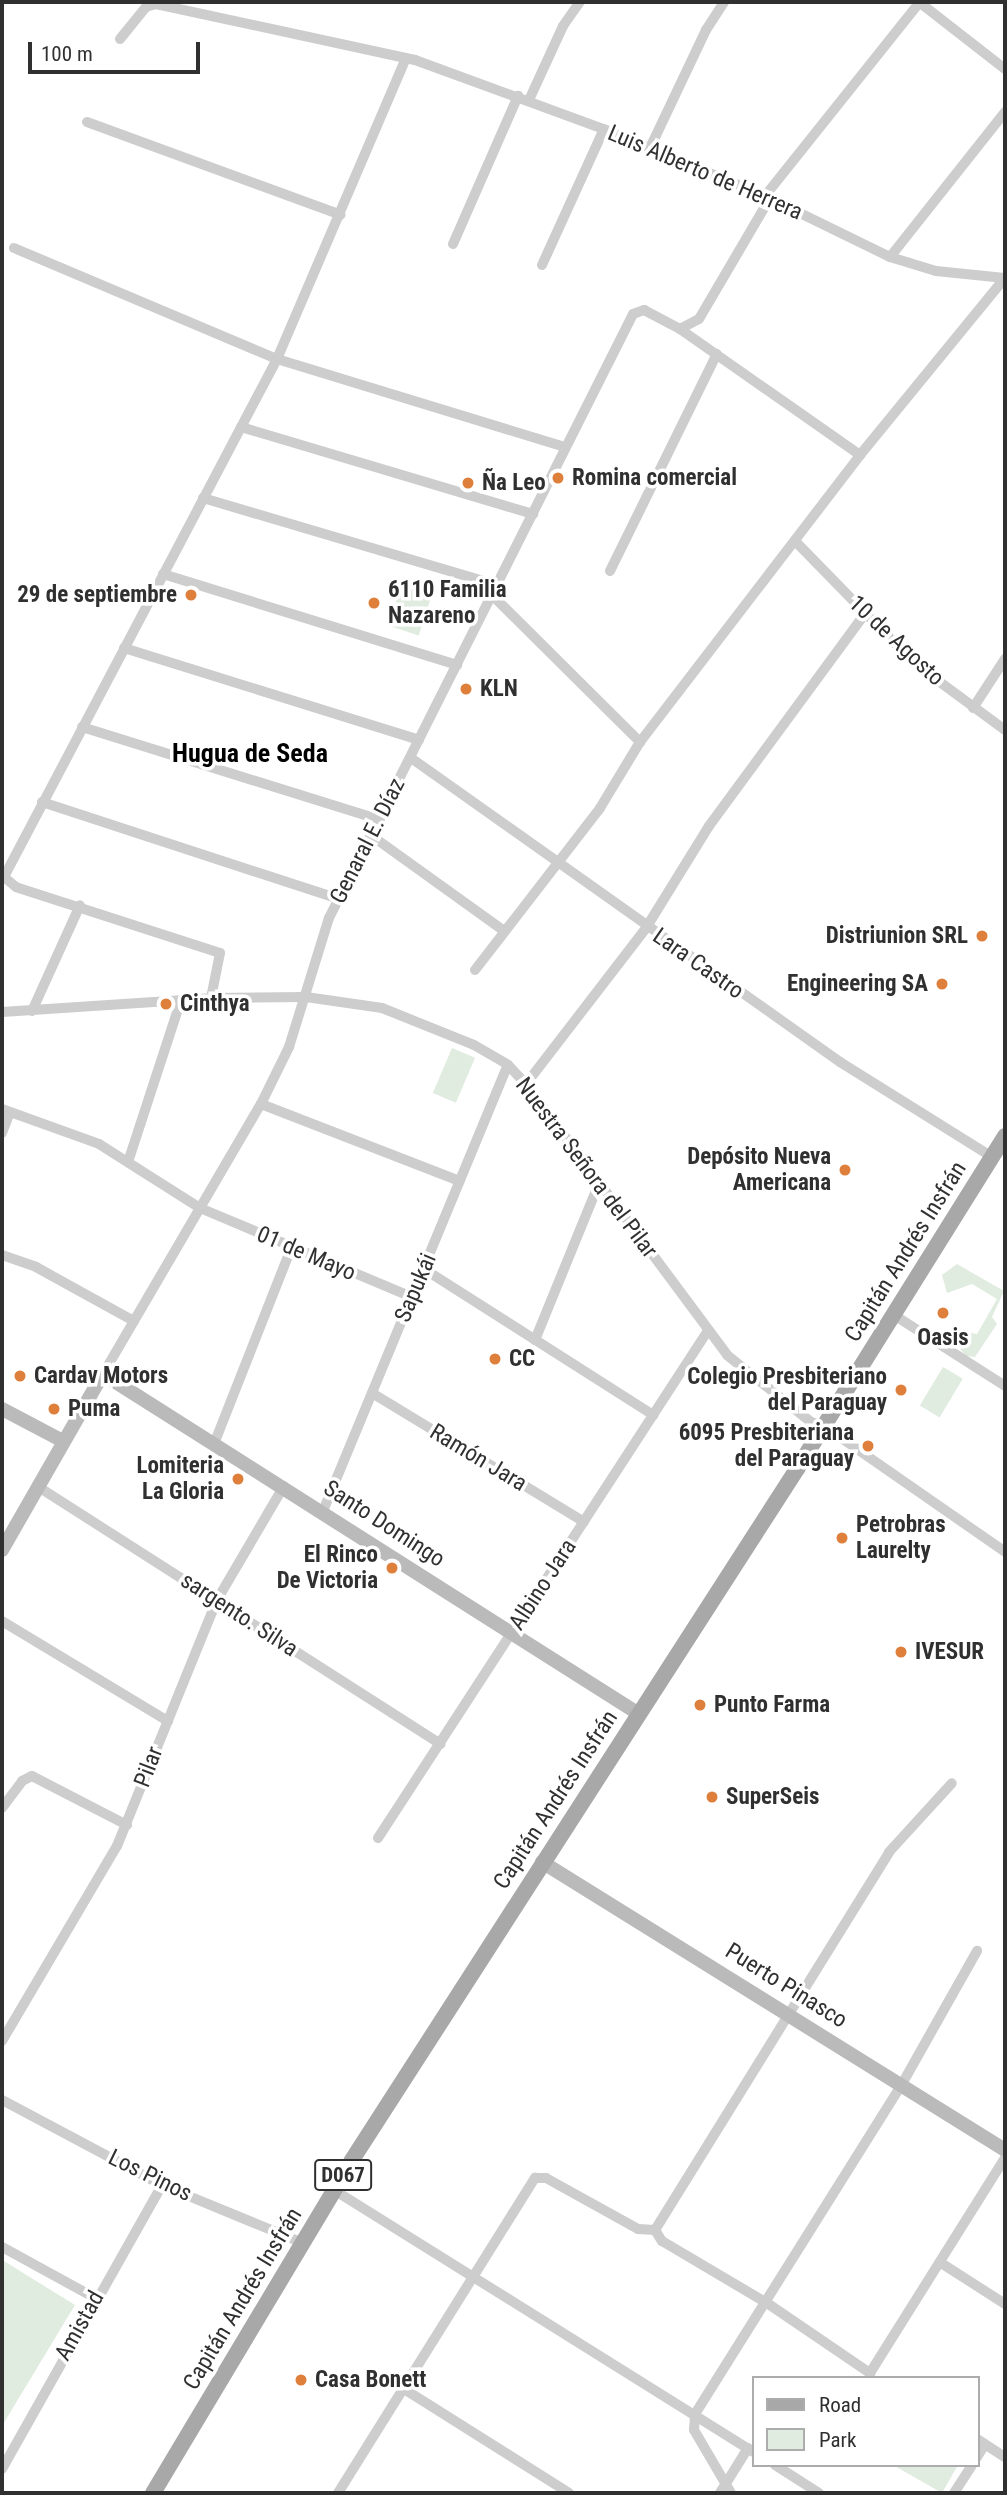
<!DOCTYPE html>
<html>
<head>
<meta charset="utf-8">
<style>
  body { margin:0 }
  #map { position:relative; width:1007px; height:2495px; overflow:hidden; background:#fff; font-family:"Roboto Condensed",sans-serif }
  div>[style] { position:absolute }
  .green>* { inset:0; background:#e0ecdf; transform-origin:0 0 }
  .street>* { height:10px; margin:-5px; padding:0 5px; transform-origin:5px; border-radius:5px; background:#cdcdcd }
  .secondary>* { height:14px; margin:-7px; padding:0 7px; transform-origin:7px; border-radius:7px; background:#bababa }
  .primary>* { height:16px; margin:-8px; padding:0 8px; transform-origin:8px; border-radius:8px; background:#a8a8a8 }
  .dots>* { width:19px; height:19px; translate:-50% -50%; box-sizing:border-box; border:4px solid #fff; border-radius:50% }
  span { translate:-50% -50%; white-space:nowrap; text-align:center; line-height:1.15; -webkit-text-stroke:7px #fff; paint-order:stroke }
  .shield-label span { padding:2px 5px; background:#fff; border:2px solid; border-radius:5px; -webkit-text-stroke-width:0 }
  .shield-label { font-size:21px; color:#303030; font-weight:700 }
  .street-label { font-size:23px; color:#303030 }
  .poi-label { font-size:23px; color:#303030; font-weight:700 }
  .left { translate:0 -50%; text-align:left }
  .right { translate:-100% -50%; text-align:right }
  .quarter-label { font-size:26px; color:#000; font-weight:700 }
  .frame { position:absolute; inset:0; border:4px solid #303030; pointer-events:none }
  .legend { position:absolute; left:752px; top:2376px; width:228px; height:91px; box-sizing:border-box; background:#fff; border:2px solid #acacac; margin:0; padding:9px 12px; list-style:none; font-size:21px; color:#303030 }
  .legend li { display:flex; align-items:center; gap:14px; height:35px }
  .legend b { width:35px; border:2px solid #acacac }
  .scale { position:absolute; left:28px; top:42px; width:172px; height:32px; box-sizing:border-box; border:4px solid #303030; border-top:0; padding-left:9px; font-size:21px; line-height:24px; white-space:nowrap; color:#303030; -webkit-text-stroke:5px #fff; paint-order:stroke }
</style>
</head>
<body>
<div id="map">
  <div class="green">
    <div style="left:404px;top:577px;width:32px;height:51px;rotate:18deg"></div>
    <div style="left:452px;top:1048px;width:25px;height:49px;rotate:23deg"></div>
    <div style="clip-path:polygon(957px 1264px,1004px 1291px,992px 1317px,997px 1324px,975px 1357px,965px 1356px,960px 1348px,970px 1333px,977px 1334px,997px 1299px,972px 1284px,947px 1293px,942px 1275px)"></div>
    <div style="left:943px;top:1367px;width:23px;height:45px;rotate:31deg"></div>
    <div style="clip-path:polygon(4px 2261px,75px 2305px,2px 2426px,2px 2265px)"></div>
    <div style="clip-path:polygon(893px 2465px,958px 2465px,942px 2493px)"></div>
  </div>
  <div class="street">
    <div style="left:919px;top:2px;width:109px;rotate:37.9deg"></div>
    <div style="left:120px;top:39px;width:41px;rotate:-50.9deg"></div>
    <div style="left:146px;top:7px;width:10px;rotate:-17deg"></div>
    <div style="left:156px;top:4px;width:265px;rotate:12.2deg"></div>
    <div style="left:415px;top:60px;width:201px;rotate:20.1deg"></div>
    <div style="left:604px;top:129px;width:174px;rotate:22.6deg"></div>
    <div style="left:765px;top:196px;width:139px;rotate:26deg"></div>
    <div style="left:890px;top:257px;width:48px;rotate:16.9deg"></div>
    <div style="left:936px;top:271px;width:69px;rotate:5.8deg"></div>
    <div style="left:529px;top:100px;width:81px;rotate:-65.3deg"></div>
    <div style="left:563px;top:26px;width:29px;rotate:-55deg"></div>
    <div style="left:87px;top:122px;width:270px;rotate:20.1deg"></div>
    <div style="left:650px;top:148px;width:131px;rotate:-64.6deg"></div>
    <div style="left:706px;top:30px;width:33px;rotate:-57deg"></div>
    <div style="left:765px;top:196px;width:248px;rotate:-51.4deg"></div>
    <div style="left:453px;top:244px;width:162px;rotate:-66.3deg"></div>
    <div style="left:14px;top:248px;width:285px;rotate:22.9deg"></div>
    <div style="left:277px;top:359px;width:301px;rotate:17deg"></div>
    <div style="left:890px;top:257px;width:185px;rotate:-51.6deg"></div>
    <div style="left:542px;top:265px;width:149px;rotate:-65.5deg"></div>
    <div style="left:680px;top:329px;width:21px;rotate:-28deg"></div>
    <div style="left:699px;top:319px;width:140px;rotate:-59.6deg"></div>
    <div style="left:241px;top:427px;width:305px;rotate:16.6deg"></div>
    <div style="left:203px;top:498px;width:306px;rotate:16.5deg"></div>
    <div style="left:797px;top:543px;width:168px;rotate:45.7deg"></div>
    <div style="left:914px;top:663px;width:113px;rotate:36.4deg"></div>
    <div style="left:610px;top:571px;width:242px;rotate:-63.8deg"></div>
    <div style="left:163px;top:574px;width:308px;rotate:17.2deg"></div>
    <div style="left:492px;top:595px;width:209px;rotate:44.8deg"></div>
    <div style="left:124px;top:648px;width:309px;rotate:17.3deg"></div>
    <div style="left:973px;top:708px;width:59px;rotate:-56.9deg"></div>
    <div style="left:82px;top:727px;width:312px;rotate:17.3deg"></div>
    <div style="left:411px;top:758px;width:526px;rotate:35.32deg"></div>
    <div style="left:840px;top:1062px;width:179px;rotate:32deg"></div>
    <div style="left:42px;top:802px;width:311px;rotate:18.1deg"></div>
    <div style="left:372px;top:836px;width:163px;rotate:35.7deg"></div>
    <div style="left:475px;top:970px;width:205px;rotate:-52.3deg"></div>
    <div style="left:600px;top:808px;width:77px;rotate:-58.8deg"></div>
    <div style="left:640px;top:742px;width:362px;rotate:-52.5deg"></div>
    <div style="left:860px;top:455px;width:229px;rotate:-50.7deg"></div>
    <div style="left:211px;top:998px;width:46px;rotate:-78.7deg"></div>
    <div style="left:220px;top:953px;width:214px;rotate:-162.1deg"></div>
    <div style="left:16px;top:887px;width:16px;rotate:-140deg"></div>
    <div style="left:4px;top:877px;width:586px;rotate:-62.21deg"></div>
    <div style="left:277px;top:359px;width:325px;rotate:-66.8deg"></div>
    <div style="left:32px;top:1011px;width:116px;rotate:-65.6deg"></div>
    <div style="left:2px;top:1012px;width:209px;rotate:-3.8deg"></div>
    <div style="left:211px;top:998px;width:95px;rotate:-0.6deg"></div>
    <div style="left:306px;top:997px;width:77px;rotate:8.2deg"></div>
    <div style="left:382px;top:1008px;width:99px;rotate:21.9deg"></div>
    <div style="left:474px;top:1045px;width:39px;rotate:30deg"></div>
    <div style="left:508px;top:1065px;width:26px;rotate:47deg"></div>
    <div style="left:526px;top:1084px;width:337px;rotate:53.4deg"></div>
    <div style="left:727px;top:1355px;width:107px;rotate:38.6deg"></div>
    <div style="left:811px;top:1422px;width:14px;rotate:17deg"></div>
    <div style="left:824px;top:1426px;width:221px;rotate:34.8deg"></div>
    <div style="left:526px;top:1084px;width:197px;rotate:-52.4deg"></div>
    <div style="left:646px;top:928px;width:120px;rotate:-58.3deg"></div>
    <div style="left:709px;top:826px;width:263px;rotate:-53.7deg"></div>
    <div style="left:261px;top:1104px;width:213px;rotate:21.2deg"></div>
    <div style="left:2px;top:1109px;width:103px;rotate:19.8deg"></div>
    <div style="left:99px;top:1144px;width:120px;rotate:32.4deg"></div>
    <div style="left:200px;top:1208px;width:230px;rotate:22.8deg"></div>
    <div style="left:2px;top:1133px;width:22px;rotate:-69deg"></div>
    <div style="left:129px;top:1159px;width:167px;rotate:-71.9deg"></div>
    <div style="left:2px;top:1255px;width:36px;rotate:19deg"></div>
    <div style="left:36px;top:1267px;width:112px;rotate:28.9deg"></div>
    <div style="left:424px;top:1269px;width:272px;rotate:32.5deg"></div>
    <div style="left:894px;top:1315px;width:132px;rotate:32.6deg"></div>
    <div style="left:535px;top:1340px;width:170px;rotate:-67.8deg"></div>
    <div style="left:103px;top:1374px;width:313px;rotate:-59.7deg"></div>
    <div style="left:261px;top:1104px;width:64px;rotate:-63.8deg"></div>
    <div style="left:289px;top:1047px;width:135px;rotate:-72.8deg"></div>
    <div style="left:329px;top:918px;width:676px;rotate:-63.28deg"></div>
    <div style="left:633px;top:314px;width:12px;rotate:-20deg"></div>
    <div style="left:644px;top:310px;width:41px;rotate:27.8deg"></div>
    <div style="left:680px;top:329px;width:220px;rotate:35deg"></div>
    <div style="left:372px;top:1393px;width:248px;rotate:31.3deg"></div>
    <div style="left:214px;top:1444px;width:210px;rotate:-68.5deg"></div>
    <div style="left:37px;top:1486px;width:479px;rotate:32.6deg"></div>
    <div style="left:323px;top:1511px;width:483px;rotate:-67.5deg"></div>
    <div style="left:2px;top:1621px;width:194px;rotate:31.1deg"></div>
    <div style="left:2px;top:1808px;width:34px;rotate:-53deg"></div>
    <div style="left:22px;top:1781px;width:11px;rotate:-27deg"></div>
    <div style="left:32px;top:1776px;width:107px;rotate:27.3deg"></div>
    <div style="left:378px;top:1838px;width:604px;rotate:-56.97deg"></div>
    <div style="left:2px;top:2041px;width:226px;rotate:-59.5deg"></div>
    <div style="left:117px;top:1846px;width:266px;rotate:-67.9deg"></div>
    <div style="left:217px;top:1600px;width:132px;rotate:-59.6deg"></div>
    <div style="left:2px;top:2100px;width:181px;rotate:28deg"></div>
    <div style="left:162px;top:2185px;width:152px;rotate:22.4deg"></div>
    <div style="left:334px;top:2190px;width:494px;rotate:32deg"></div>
    <div style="left:655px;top:2230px;width:445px;rotate:-58.2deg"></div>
    <div style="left:889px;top:1852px;width:93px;rotate:-47.6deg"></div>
    <div style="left:655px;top:2230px;width:13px;rotate:58deg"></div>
    <div style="left:662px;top:2241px;width:122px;rotate:30.6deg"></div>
    <div style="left:767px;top:2303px;width:125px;rotate:34.2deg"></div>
    <div style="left:870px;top:2373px;width:254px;rotate:-57.9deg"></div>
    <div style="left:2px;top:2247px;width:106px;rotate:28.7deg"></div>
    <div style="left:941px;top:2263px;width:76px;rotate:32.6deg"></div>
    <div style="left:404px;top:2389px;width:195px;rotate:32.2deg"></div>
    <div style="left:977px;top:2439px;width:33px;rotate:33deg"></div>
    <div style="left:977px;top:2457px;width:15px;rotate:-58deg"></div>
    <div style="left:775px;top:2465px;width:52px;rotate:32.5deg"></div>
    <div style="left:2px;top:2469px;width:326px;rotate:-60.6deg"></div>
    <div style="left:338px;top:2493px;width:372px;rotate:-58deg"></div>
    <div style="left:535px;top:2178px;width:11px"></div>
    <div style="left:546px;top:2178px;width:105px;rotate:29deg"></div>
    <div style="left:638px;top:2229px;width:17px;rotate:3deg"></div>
    <div style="left:720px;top:2493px;width:53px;rotate:-58.1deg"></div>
    <div style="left:731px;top:2493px;width:73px;rotate:-120.4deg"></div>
    <div style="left:694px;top:2430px;width:16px;rotate:-86deg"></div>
    <div style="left:695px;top:2414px;width:390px;rotate:-57.9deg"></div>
    <div style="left:902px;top:2084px;width:153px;rotate:-60.6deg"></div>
    <div style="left:954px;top:2493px;width:33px;rotate:-57deg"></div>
  </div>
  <div class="secondary">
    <div style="left:2px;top:1409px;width:69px;rotate:27.7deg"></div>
    <div style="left:2px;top:1550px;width:203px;rotate:-60.2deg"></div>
    <div style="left:103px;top:1374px;width:635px;rotate:32.39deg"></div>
    <div style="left:542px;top:1862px;width:545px;rotate:31.88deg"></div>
  </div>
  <div class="primary">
    <div style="left:153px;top:2493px;width:388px;rotate:-59.1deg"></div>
    <div style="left:352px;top:2160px;width:822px;rotate:-57.22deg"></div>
    <div style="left:797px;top:1469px;width:393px;rotate:-58deg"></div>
  </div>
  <div class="dots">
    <div style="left:558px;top:478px;background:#de803c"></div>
    <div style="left:468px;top:483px;background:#de803c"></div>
    <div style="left:191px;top:595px;background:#de803c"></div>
    <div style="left:374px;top:603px;background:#de803c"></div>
    <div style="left:466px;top:689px;background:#de803c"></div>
    <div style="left:982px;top:936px;background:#de803c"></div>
    <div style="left:942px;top:984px;background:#de803c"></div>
    <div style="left:166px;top:1004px;background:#de803c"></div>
    <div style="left:845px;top:1170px;background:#de803c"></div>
    <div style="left:943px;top:1313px;background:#de803c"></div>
    <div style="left:495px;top:1359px;background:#de803c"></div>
    <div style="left:20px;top:1376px;background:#de803c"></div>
    <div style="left:901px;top:1390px;background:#de803c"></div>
    <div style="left:54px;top:1409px;background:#de803c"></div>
    <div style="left:868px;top:1446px;background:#de803c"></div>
    <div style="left:238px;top:1479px;background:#de803c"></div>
    <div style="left:842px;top:1538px;background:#de803c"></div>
    <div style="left:392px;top:1568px;background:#de803c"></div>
    <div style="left:901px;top:1652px;background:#de803c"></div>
    <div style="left:700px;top:1705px;background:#de803c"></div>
    <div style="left:712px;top:1797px;background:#de803c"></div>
    <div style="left:301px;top:2380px;background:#de803c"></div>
  </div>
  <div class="shield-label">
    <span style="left:343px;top:2175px">D067</span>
  </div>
  <div class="street-label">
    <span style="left:705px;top:173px;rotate:23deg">Luis Alberto de Herrera</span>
    <span style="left:896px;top:641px;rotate:43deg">10 de Agosto</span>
    <span style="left:368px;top:841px;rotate:-63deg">Genaral E. Díaz</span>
    <span style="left:698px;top:964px;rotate:35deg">Lara Castro</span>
    <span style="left:586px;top:1168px;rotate:53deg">Nuestra Señora del Pilar</span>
    <span style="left:906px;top:1252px;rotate:-58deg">Capitán Andrés Insfrán</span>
    <span style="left:306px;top:1254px;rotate:23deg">01 de Mayo</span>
    <span style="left:416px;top:1288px;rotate:-67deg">Sapukái</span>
    <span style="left:478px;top:1458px;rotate:31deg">Ramón Jara</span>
    <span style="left:384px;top:1524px;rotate:33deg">Santo Domingo</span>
    <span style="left:543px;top:1585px;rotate:-57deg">Albino Jara</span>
    <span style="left:239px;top:1615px;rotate:33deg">sargento. Silva</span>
    <span style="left:149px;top:1767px;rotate:-69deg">Pilar</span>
    <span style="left:556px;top:1800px;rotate:-57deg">Capitán Andrés Insfrán</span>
    <span style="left:786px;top:1986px;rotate:32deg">Puerto Pinasco</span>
    <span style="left:150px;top:2176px;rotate:26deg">Los Pinos</span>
    <span style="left:243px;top:2299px;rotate:-59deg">Capitán Andrés Insfrán</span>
    <span style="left:80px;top:2326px;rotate:-61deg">Amistad</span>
  </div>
  <div class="poi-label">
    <span class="left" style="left:572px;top:478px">Romina comercial</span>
    <span class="left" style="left:482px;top:483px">Ña Leo</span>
    <span class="left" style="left:388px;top:603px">6110 Familia<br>Nazareno</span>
    <span class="right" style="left:177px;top:595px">29 de septiembre</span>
    <span class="left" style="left:480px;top:689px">KLN</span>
    <span class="right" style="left:968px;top:936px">Distriunion SRL</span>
    <span class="right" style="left:928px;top:984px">Engineering SA</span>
    <span class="left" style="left:180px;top:1004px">Cinthya</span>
    <span class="right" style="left:831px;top:1170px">Depósito Nueva<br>Americana</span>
    <span style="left:943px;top:1338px">Oasis</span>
    <span class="left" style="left:509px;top:1359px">CC</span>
    <span class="left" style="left:34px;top:1376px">Cardav Motors</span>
    <span class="right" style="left:887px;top:1390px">Colegio Presbiteriano<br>del Paraguay</span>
    <span class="left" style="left:68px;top:1409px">Puma</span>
    <span class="right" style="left:854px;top:1446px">6095 Presbiteriana<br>del Paraguay</span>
    <span class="right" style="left:224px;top:1479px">Lomiteria<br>La Gloria</span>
    <span class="left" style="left:856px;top:1538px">Petrobras<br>Laurelty</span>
    <span class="right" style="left:378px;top:1568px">El Rinco<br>De Victoria</span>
    <span class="left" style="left:915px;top:1652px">IVESUR</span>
    <span class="left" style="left:714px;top:1705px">Punto Farma</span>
    <span class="left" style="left:726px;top:1797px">SuperSeis</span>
    <span class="left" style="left:315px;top:2380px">Casa Bonett</span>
  </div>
  <div class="quarter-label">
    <span style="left:250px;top:754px">Hugua de Seda</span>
  </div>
  <div class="frame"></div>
  <ul class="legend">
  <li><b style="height:9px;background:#a8a8a8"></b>Road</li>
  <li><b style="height:19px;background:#e0ecdf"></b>Park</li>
  </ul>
  <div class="scale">100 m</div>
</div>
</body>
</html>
